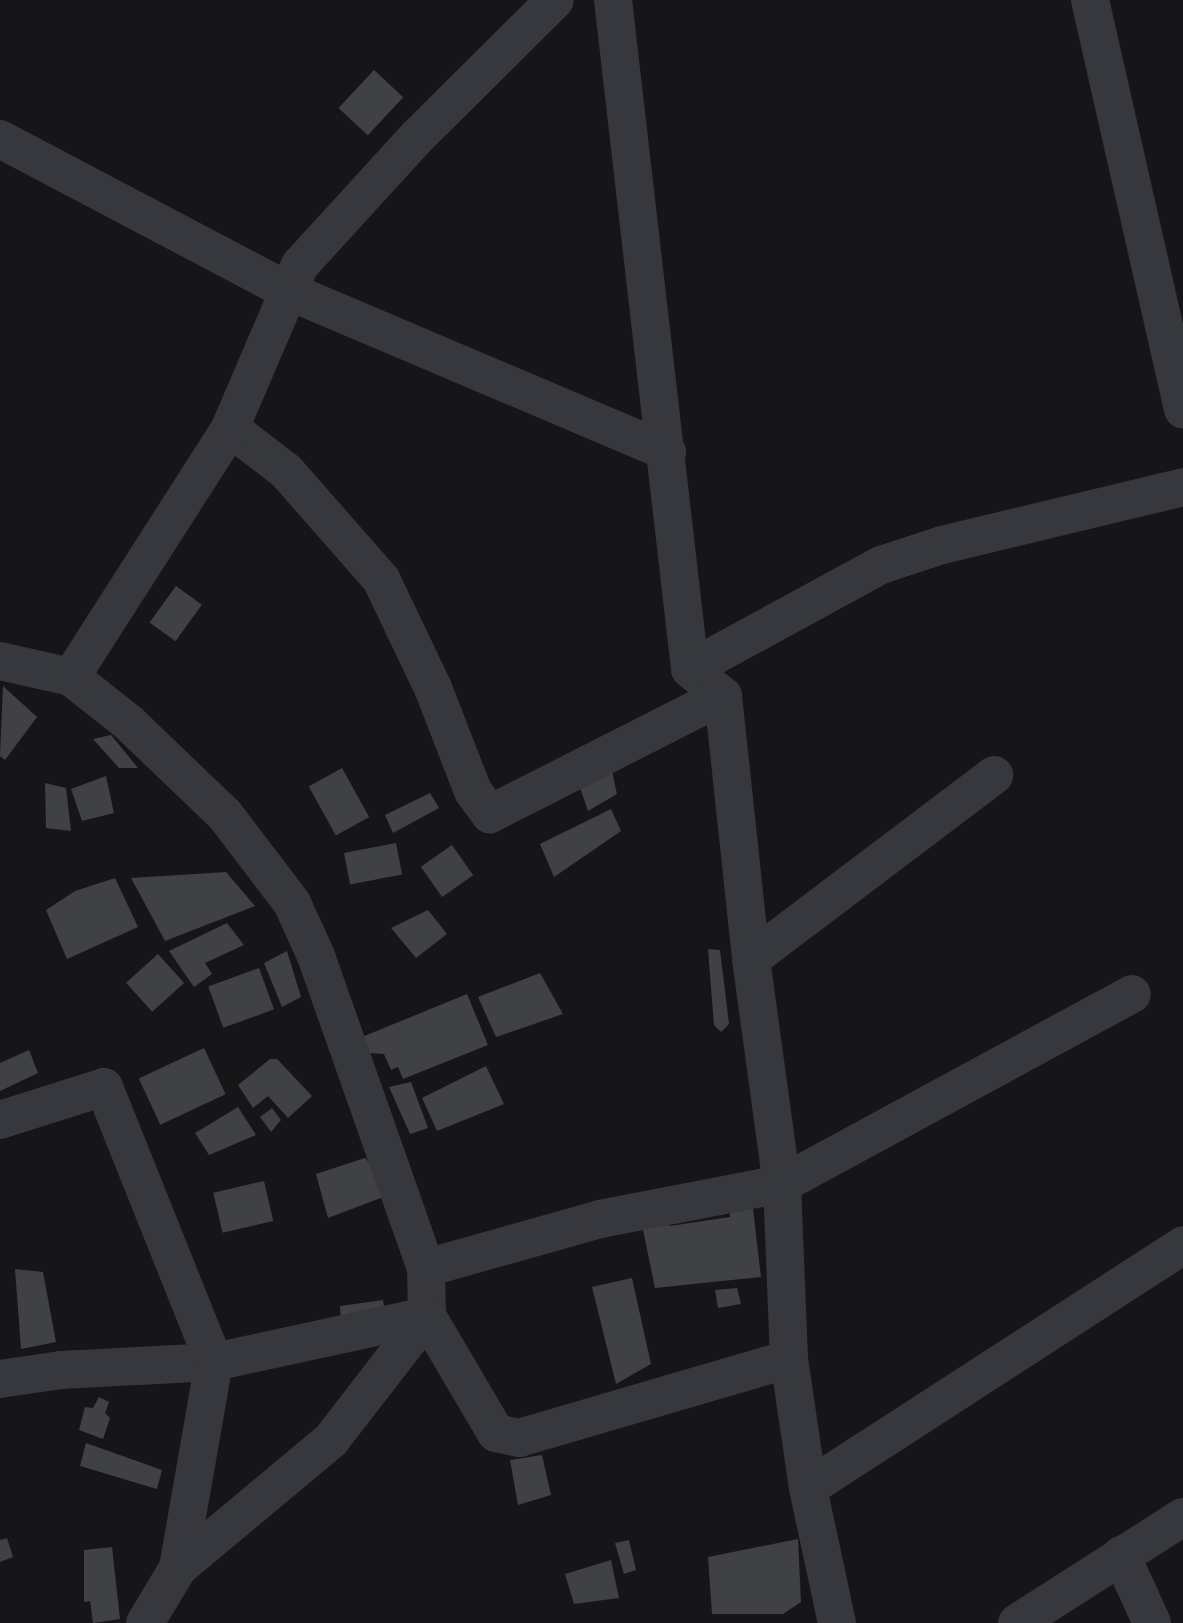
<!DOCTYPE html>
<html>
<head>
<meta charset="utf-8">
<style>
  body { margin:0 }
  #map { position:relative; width:1183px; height:1623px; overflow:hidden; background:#161618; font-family:"PT Sans",sans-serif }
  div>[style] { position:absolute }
  .building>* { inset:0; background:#404145; transform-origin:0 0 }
  .minor>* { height:38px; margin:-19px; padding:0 19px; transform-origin:19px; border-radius:19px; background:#37383d }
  span { translate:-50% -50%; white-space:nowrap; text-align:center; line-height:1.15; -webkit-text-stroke:7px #111113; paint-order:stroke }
</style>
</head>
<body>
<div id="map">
  <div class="building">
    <div style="left:374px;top:70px;width:40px;height:52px;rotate:43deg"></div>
    <div style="left:176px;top:586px;width:32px;height:45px;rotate:36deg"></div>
    <div style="clip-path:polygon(3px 686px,37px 717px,5px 760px,0 756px)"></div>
    <div style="clip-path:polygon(111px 735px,138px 768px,119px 768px,93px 739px)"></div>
    <div style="clip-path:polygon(611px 767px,617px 794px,588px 811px,578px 782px)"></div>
    <div style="left:342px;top:768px;width:56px;height:38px;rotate:61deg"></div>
    <div style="clip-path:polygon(106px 776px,114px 813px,82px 821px,71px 789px)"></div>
    <div style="clip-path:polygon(45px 783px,66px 788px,71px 831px,46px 828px)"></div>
    <div style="clip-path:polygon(430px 793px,439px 808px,393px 833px,385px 815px)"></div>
    <div style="clip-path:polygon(611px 809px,621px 831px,554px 877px,540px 844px)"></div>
    <div style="left:396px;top:843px;width:32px;height:53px;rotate:79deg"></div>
    <div style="left:452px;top:845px;width:37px;height:38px;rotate:55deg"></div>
    <div style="clip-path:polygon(226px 872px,255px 906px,165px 941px,131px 878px)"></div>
    <div style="clip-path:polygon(115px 878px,138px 927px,67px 959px,46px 910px,75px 891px)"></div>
    <div style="clip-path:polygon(428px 910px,447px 934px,416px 958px,391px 928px)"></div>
    <div style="clip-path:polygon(227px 923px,244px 945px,205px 963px,212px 974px,194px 987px,169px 951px)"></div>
    <div style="clip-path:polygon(708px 949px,720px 950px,729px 1024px,721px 1032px,714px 1025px)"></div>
    <div style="clip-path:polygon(287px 951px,301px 997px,282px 1007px,264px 963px)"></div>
    <div style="left:158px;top:954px;width:39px;height:43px;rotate:48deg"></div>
    <div style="left:259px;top:968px;width:44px;height:54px;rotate:70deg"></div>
    <div style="clip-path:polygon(540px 973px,563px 1014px,496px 1037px,478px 997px)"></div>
    <div style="clip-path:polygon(467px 994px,488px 1045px,403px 1079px,398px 1067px,391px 1070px,384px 1054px,369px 1053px,362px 1037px)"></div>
    <div style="left:204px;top:1048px;width:51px;height:72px;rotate:65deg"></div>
    <div style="clip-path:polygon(29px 1050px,38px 1073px,0 1091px,0 1063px)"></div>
    <div style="clip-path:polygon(270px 1059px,277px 1059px,312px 1096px,288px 1118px,268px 1096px,253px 1108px,238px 1085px)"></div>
    <div style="clip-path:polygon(486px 1066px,504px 1104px,437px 1131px,422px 1098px)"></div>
    <div style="clip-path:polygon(411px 1082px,428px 1128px,410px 1134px,389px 1087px)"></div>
    <div style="clip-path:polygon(238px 1107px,256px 1135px,209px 1155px,195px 1133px)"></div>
    <div style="clip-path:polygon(272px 1108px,281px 1120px,271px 1132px,260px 1117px)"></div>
    <div style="clip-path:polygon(365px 1158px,379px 1173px,386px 1196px,328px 1218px,316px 1174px)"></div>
    <div style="left:264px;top:1181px;width:41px;height:52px;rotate:77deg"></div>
    <div style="clip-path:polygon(729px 1205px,753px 1209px,761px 1277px,655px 1288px,642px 1225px,658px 1218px,670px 1226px,730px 1217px)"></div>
    <div style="clip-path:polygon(15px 1269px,43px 1272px,56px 1342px,21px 1349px)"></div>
    <div style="clip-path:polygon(632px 1278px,651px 1364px,616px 1384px,592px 1287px)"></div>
    <div style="clip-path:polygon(737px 1288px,741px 1304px,718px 1308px,715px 1290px)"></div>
    <div style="clip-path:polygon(383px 1300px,385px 1315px,341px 1324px,340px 1306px)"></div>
    <div style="clip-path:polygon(99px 1397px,109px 1402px,105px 1413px,110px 1418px,103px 1439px,79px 1430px,85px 1407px,93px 1408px)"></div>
    <div style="clip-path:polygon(86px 1443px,162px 1470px,157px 1489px,80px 1466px)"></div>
    <div style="clip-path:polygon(542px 1455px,551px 1495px,518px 1505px,510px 1460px)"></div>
    <div style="clip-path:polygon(7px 1538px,13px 1557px,0 1562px,0 1540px)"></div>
    <div style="clip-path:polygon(798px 1539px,801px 1602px,783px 1614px,712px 1614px,708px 1557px)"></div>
    <div style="clip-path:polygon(629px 1540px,636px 1570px,624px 1574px,615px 1543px)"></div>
    <div style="clip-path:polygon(112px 1547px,120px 1619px,93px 1623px,90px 1601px,84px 1602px,84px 1550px)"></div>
    <div style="clip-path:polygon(611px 1560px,619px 1598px,574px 1604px,565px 1574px)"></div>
  </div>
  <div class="minor">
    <div style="left:613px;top:0;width:673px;rotate:83.43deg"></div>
    <div style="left:690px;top:669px;width:43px;rotate:39.3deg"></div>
    <div style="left:723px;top:696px;width:264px;rotate:83.9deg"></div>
    <div style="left:751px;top:959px;width:227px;rotate:82.2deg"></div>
    <div style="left:782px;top:1184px;width:175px;rotate:87.7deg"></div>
    <div style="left:789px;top:1359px;width:130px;rotate:81.6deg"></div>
    <div style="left:808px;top:1488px;width:138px;rotate:77.9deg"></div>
    <div style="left:1090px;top:0;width:420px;rotate:77.2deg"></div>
    <div style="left:0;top:139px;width:323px;rotate:27.8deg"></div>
    <div style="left:286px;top:290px;width:414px;rotate:23deg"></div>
    <div style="left:230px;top:428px;width:71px;rotate:37.5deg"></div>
    <div style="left:286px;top:471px;width:144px;rotate:48.7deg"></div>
    <div style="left:381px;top:579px;width:121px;rotate:64.5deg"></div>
    <div style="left:433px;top:688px;width:110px;rotate:68.8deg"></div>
    <div style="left:473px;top:791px;width:29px;rotate:54deg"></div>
    <div style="left:490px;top:814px;width:261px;rotate:-26.9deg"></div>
    <div style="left:0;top:661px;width:73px;rotate:12.7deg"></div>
    <div style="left:71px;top:677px;width:74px;rotate:38.4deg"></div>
    <div style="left:129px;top:723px;width:133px;rotate:43.8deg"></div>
    <div style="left:225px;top:815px;width:111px;rotate:52.7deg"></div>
    <div style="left:292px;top:903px;width:58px;rotate:65.6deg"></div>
    <div style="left:316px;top:956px;width:331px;rotate:70.6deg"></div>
    <div style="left:426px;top:1268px;width:48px;rotate:88.8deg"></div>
    <div style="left:427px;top:1316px;width:136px;rotate:59.5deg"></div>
    <div style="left:496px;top:1433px;width:24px;rotate:12deg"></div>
    <div style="left:519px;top:1438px;width:281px;rotate:-16.3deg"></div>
    <div style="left:690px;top:669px;width:217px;rotate:-28.6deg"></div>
    <div style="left:881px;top:565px;width:64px;rotate:-18.2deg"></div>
    <div style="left:942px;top:545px;width:248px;rotate:-13.5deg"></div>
    <div style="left:71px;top:677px;width:295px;rotate:-57.4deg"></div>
    <div style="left:230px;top:428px;width:177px;rotate:-66.8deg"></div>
    <div style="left:300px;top:265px;width:173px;rotate:-47.6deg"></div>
    <div style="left:417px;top:137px;width:194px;rotate:-44.8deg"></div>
    <div style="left:751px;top:959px;width:305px;rotate:-37.1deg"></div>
    <div style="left:0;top:1120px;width:109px;rotate:-17.6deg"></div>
    <div style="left:104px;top:1087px;width:296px;rotate:68.2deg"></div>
    <div style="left:214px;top:1362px;width:153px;rotate:177deg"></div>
    <div style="left:61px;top:1370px;width:62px;rotate:171.6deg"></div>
    <div style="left:426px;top:1268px;width:181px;rotate:-15.7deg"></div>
    <div style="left:600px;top:1219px;width:185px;rotate:-10.9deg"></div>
    <div style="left:782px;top:1184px;width:398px;rotate:-28.5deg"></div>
    <div style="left:808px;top:1488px;width:447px;rotate:-32.9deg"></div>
    <div style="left:1121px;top:1555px;width:75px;rotate:65.5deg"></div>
    <div style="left:178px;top:1568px;width:209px;rotate:-80.1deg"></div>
    <div style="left:214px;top:1362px;width:218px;rotate:-12.2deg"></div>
    <div style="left:145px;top:1623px;width:64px;rotate:-59deg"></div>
    <div style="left:178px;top:1568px;width:199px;rotate:-39.9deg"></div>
    <div style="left:331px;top:1440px;width:157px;rotate:-52.3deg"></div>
    <div style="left:1017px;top:1623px;width:197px;rotate:-32.6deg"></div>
  </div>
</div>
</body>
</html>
